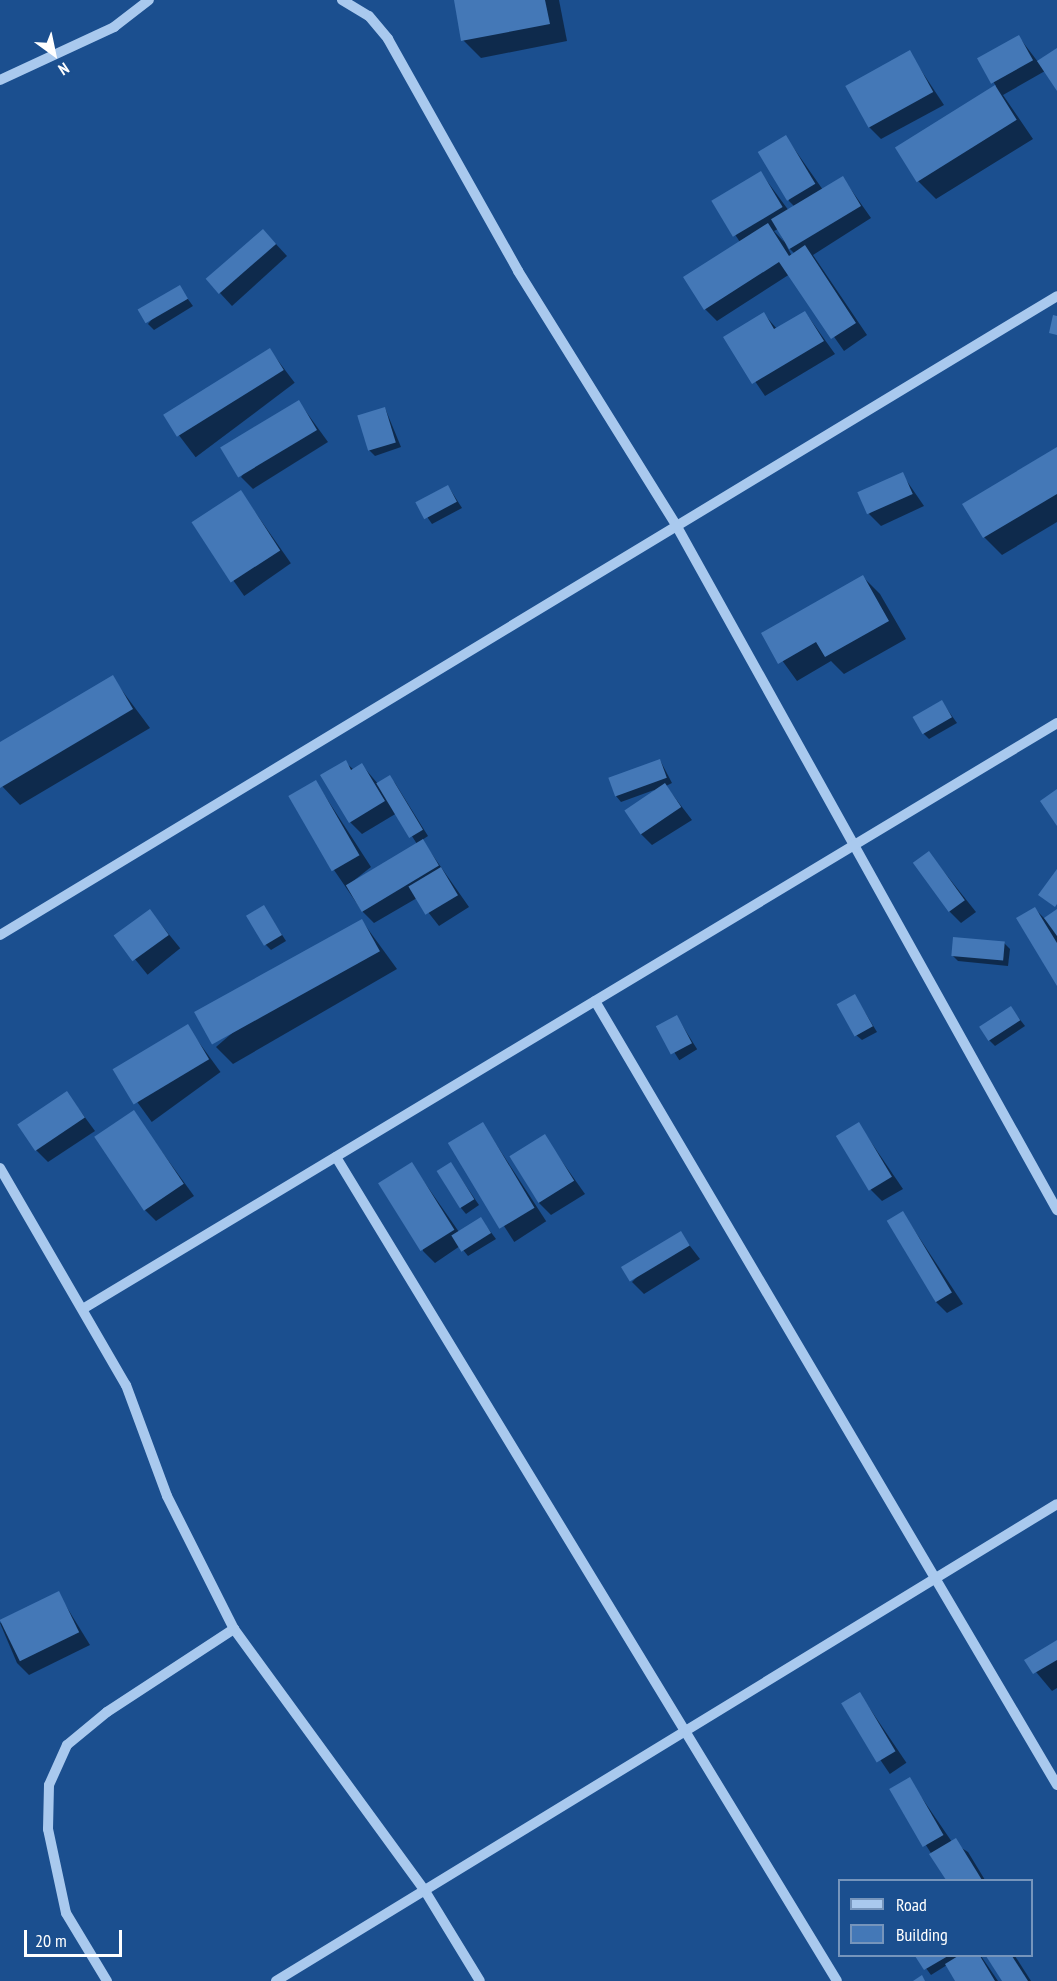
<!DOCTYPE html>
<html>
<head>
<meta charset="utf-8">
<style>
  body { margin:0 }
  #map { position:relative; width:1057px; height:1981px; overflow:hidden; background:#1b4f8f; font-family:"PT Sans Narrow",sans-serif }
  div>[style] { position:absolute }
  .shadow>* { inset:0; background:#0007; transform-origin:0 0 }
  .building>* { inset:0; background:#4478b7; transform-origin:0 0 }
  .minor>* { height:10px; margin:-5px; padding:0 5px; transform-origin:5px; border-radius:5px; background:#a9c9ee }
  span { translate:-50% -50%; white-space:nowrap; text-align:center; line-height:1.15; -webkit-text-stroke:4.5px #1b4f8f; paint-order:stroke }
  .legend { position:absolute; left:838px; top:1879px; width:195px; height:78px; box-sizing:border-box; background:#1b4f8f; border:2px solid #7695bc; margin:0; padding:8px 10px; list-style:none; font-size:18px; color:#fff }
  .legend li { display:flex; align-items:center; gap:12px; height:30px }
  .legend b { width:30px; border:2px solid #7695bc }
  .north { position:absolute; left:24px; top:24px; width:60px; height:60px; -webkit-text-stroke:4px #1b4f8f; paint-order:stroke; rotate:147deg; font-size:16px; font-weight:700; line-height:24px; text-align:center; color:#fff }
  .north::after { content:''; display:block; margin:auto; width:21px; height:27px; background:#fff; clip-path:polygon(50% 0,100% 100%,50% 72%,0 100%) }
  .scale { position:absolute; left:24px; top:1930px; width:98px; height:27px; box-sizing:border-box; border:3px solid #fff; border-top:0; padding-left:8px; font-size:18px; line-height:21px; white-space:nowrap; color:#fff; -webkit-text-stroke:4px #1b4f8f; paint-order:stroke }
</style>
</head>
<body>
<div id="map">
  <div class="shadow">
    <div style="clip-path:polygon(455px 0,559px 0,567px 41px,481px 58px,463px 40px)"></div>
    <div style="clip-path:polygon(1019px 37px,1038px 62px,1057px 50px,1057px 88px,1045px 71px,1003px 95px,1033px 139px,936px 199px,918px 181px,996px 86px,979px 60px)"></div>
    <div style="clip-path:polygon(909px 52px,944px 105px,881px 139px,869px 127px)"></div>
    <div style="clip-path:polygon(evenodd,786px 137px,823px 190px,843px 178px,871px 218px,813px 255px,867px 335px,844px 351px,790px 274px,717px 321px,705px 309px,740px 242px,713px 202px,761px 173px,789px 211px,795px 207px,789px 201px,786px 137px,778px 229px,784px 242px,774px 231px,778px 229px,786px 137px,786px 245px,795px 254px,792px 256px,786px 245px)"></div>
    <div style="clip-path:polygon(275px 243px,287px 256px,232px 306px,208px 280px)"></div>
    <div style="clip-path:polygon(179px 287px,193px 306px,154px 330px,148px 324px)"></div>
    <div style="clip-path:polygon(805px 312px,835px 354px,765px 396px,725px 337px,764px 314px,777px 329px)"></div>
    <div style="left:270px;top:350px;width:41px;height:124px;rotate:53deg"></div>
    <div style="clip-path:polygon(299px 402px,328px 442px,253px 489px,241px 477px)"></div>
    <div style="clip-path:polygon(385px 408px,401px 447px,375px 456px,369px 450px)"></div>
    <div style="clip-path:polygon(1057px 449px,1057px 522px,1002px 555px,984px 537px)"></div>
    <div style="clip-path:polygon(902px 474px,924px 506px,881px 526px,869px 514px)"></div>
    <div style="clip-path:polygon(448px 486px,462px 508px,432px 524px,417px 502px)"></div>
    <div style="left:241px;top:492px;width:87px;height:57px;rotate:55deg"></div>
    <div style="clip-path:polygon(863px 577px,880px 594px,906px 639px,844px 674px,831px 661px,797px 681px,763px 634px)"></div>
    <div style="clip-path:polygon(112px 677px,150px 728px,20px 805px,0 784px,0 743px)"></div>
    <div style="clip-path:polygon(942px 702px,957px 723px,929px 739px,923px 733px)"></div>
    <div style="clip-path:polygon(660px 760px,672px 783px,666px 786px,692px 820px,652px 845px,640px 833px,654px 790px,621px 802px,616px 796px)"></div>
    <div style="clip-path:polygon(345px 762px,354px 770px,362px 765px,378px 784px,389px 777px,395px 783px,428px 836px,422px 840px,469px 907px,439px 926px,417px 898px,374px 923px,362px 911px,334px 870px,316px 782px,371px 867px,352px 882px,417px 844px,397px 813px,362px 834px,350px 822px)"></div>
    <div style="clip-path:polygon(929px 853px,976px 912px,961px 923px,949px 911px)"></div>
    <div style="clip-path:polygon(264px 907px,286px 941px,271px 950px,265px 944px)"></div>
    <div style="clip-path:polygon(1035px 909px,1045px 919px,1057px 911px,1057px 983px)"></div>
    <div style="left:150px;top:911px;width:48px;height:42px;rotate:51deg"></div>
    <div style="clip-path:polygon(362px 921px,397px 969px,233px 1064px,216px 1047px)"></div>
    <div style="clip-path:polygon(1004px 943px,1010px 949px,1008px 966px,958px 961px,952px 955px)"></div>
    <div style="clip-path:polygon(855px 996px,877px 1032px,862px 1040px,856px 1035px)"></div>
    <div style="clip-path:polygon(1011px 1008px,1025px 1026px,995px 1046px,989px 1040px)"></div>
    <div style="left:677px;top:1017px;width:38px;height:21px;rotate:58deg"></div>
    <div style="left:187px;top:1026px;width:57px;height:85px;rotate:54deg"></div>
    <div style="clip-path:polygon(67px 1093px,95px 1131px,48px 1162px,36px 1150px)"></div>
    <div style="clip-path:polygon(133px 1112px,194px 1196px,156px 1221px,144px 1209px)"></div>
    <div style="clip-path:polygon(858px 1123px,903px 1189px,882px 1201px,870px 1189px)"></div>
    <div style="left:483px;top:1124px;width:116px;height:38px;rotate:57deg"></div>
    <div style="clip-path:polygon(544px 1136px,585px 1194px,551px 1215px,539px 1203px)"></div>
    <div style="clip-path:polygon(411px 1163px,459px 1232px,481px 1219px,496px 1239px,468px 1256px,460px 1246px,435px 1263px,423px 1251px)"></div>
    <div style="clip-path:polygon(451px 1164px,479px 1205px,466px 1214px,461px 1208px)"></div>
    <div style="clip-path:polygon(903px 1213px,963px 1304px,947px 1313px,935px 1301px)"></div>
    <div style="clip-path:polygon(680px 1233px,700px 1259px,644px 1294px,632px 1282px)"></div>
    <div style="clip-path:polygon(58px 1593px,90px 1645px,29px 1675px,17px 1663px,0 1623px)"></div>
    <div style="clip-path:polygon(1057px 1641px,1057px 1688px,1052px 1691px,1026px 1660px)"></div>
    <div style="left:860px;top:1694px;width:83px;height:20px;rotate:56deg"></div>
    <div style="clip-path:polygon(909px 1779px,952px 1842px,968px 1852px,985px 1880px,948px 1880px,891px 1790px)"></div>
    <div style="clip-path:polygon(917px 1956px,981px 1956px,998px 1981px,957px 1981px,947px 1965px,931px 1975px)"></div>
    <div style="clip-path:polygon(988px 1956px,1015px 1956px,1031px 1981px,1004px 1981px)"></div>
  </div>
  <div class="building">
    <div style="clip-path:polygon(454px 0,545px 0,550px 24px,461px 41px)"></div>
    <div style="left:1019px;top:35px;width:29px;height:48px;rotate:61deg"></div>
    <div style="clip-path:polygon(1057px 48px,1057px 91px,1037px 61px)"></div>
    <div style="left:910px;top:50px;width:48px;height:74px;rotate:61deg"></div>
    <div style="left:995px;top:85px;width:41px;height:118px;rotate:58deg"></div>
    <div style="left:786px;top:135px;width:57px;height:33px;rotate:59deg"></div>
    <div style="left:761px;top:171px;width:42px;height:58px;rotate:59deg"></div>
    <div style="left:843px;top:176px;width:35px;height:84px;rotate:59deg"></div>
    <div style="clip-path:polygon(768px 223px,789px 256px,805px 245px,856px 323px,831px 339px,779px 262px,704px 310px,683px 277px)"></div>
    <div style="left:263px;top:229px;width:20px;height:76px;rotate:49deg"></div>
    <div style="left:180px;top:285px;width:16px;height:49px;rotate:60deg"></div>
    <div style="clip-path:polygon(805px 311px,824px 341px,752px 384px,723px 337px,764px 312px,774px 329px)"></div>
    <div style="clip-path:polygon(1053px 315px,1057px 316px,1057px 335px,1049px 333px)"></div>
    <div style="left:270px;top:348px;width:26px;height:126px;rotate:58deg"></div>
    <div style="left:299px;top:400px;width:35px;height:92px;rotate:59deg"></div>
    <div style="left:385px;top:407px;width:37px;height:29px;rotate:73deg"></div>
    <div style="clip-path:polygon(1057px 447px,1057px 494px,983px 538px,962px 504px)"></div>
    <div style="left:903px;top:472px;width:24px;height:50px;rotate:66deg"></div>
    <div style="left:448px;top:485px;width:19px;height:37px;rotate:62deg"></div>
    <div style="left:241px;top:490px;width:72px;height:59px;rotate:57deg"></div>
    <div style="clip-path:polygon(863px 575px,889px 621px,825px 657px,816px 642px,778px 664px,761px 633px)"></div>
    <div style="clip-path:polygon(113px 675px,133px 709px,0 788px,0 742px)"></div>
    <div style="left:942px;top:700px;width:20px;height:34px;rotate:60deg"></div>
    <div style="left:660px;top:759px;width:20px;height:55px;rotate:70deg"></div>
    <div style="clip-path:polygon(346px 760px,351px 770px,362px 763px,385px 801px,349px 823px,320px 775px)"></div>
    <div style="left:390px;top:775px;width:64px;height:16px;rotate:59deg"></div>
    <div style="left:316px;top:780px;width:87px;height:32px;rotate:60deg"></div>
    <div style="left:665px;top:783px;width:29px;height:49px;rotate:56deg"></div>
    <div style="clip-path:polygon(1057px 789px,1057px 826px,1040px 801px)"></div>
    <div style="left:423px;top:839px;width:31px;height:90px;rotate:59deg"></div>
    <div style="left:929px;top:851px;width:61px;height:20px;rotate:54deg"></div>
    <div style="left:441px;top:867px;width:33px;height:38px;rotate:59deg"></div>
    <div style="clip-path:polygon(1057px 869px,1057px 904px,1055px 907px,1038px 895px)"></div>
    <div style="left:264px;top:905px;width:35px;height:21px;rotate:59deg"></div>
    <div style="clip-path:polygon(1035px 907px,1057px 943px,1057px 986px,1016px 918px)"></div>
    <div style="left:150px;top:909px;width:32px;height:45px;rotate:54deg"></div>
    <div style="clip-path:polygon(1057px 909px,1057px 936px,1044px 918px)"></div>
    <div style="left:362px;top:919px;width:37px;height:192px;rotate:61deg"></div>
    <div style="left:953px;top:937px;width:52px;height:19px;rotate:5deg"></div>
    <div style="left:855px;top:994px;width:37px;height:21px;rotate:61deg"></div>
    <div style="left:1011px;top:1006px;width:17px;height:38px;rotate:57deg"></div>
    <div style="left:677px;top:1015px;width:32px;height:24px;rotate:62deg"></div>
    <div style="left:188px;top:1024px;width:41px;height:88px;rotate:59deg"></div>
    <div style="left:67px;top:1091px;width:32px;height:60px;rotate:56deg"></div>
    <div style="left:134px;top:1110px;width:89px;height:48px;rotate:56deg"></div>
    <div style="left:483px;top:1122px;width:100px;height:41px;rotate:59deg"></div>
    <div style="left:859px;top:1122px;width:64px;height:27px;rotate:59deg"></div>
    <div style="left:545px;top:1134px;width:55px;height:42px;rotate:58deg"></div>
    <div style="left:412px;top:1162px;width:80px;height:40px;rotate:58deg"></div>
    <div style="left:451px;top:1162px;width:44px;height:17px;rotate:58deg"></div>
    <div style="left:903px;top:1211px;width:95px;height:19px;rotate:59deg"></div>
    <div style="left:481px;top:1217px;width:19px;height:35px;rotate:58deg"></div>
    <div style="left:681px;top:1231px;width:17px;height:70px;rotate:59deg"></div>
    <div style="left:59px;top:1591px;width:46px;height:66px;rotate:64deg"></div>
    <div style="clip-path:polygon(1057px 1640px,1057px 1660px,1033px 1674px,1024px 1660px)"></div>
    <div style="left:860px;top:1692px;width:69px;height:22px;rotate:59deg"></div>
    <div style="left:910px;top:1777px;width:67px;height:24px;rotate:60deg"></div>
    <div style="clip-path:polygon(956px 1838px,982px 1880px,946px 1880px,929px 1854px)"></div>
    <div style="clip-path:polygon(915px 1956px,948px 1956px,924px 1970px)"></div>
    <div style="clip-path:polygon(958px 1956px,980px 1956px,995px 1981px,955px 1981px,945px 1964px)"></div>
    <div style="clip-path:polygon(986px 1956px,1012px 1956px,1028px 1981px,1002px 1981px)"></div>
    <div style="clip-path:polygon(922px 1975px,925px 1981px,913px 1981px)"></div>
  </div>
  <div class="minor">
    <div style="left:342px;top:0;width:31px;rotate:31deg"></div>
    <div style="left:369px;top:16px;width:30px;rotate:50deg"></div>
    <div style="left:388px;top:39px;width:266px;rotate:60.7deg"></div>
    <div style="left:518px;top:271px;width:299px;rotate:58.1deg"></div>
    <div style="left:676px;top:525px;width:784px;rotate:60.92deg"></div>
    <div style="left:0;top:80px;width:126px;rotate:-24.9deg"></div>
    <div style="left:114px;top:27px;width:44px;rotate:-37.6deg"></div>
    <div style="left:0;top:935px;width:1235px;rotate:-31.15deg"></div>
    <div style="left:595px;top:1001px;width:910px;rotate:59.49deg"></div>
    <div style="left:336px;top:1157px;width:964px;rotate:58.7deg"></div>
    <div style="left:0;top:1168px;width:251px;rotate:59.9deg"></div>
    <div style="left:126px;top:1385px;width:118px;rotate:69.7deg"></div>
    <div style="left:167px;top:1496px;width:149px;rotate:63.3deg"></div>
    <div style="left:234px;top:1629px;width:324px;rotate:53.9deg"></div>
    <div style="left:425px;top:1891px;width:105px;rotate:58.6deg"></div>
    <div style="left:86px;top:1307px;width:1133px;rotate:-31.02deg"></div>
    <div style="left:107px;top:1981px;width:79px;rotate:-121.1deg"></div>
    <div style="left:66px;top:1913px;width:86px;rotate:-102.1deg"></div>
    <div style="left:48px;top:1829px;width:44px;rotate:-88.7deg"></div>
    <div style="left:49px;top:1785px;width:44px;rotate:-65.8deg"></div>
    <div style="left:67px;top:1745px;width:52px;rotate:-39.5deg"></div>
    <div style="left:107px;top:1712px;width:152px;rotate:-33.2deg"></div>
    <div style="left:276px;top:1981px;width:915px;rotate:-31.41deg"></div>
  </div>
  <ul class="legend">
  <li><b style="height:8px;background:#a9c9ee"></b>Road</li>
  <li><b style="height:16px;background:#4478b7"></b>Building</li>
  </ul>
  <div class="north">N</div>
  <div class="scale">20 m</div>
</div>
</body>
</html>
